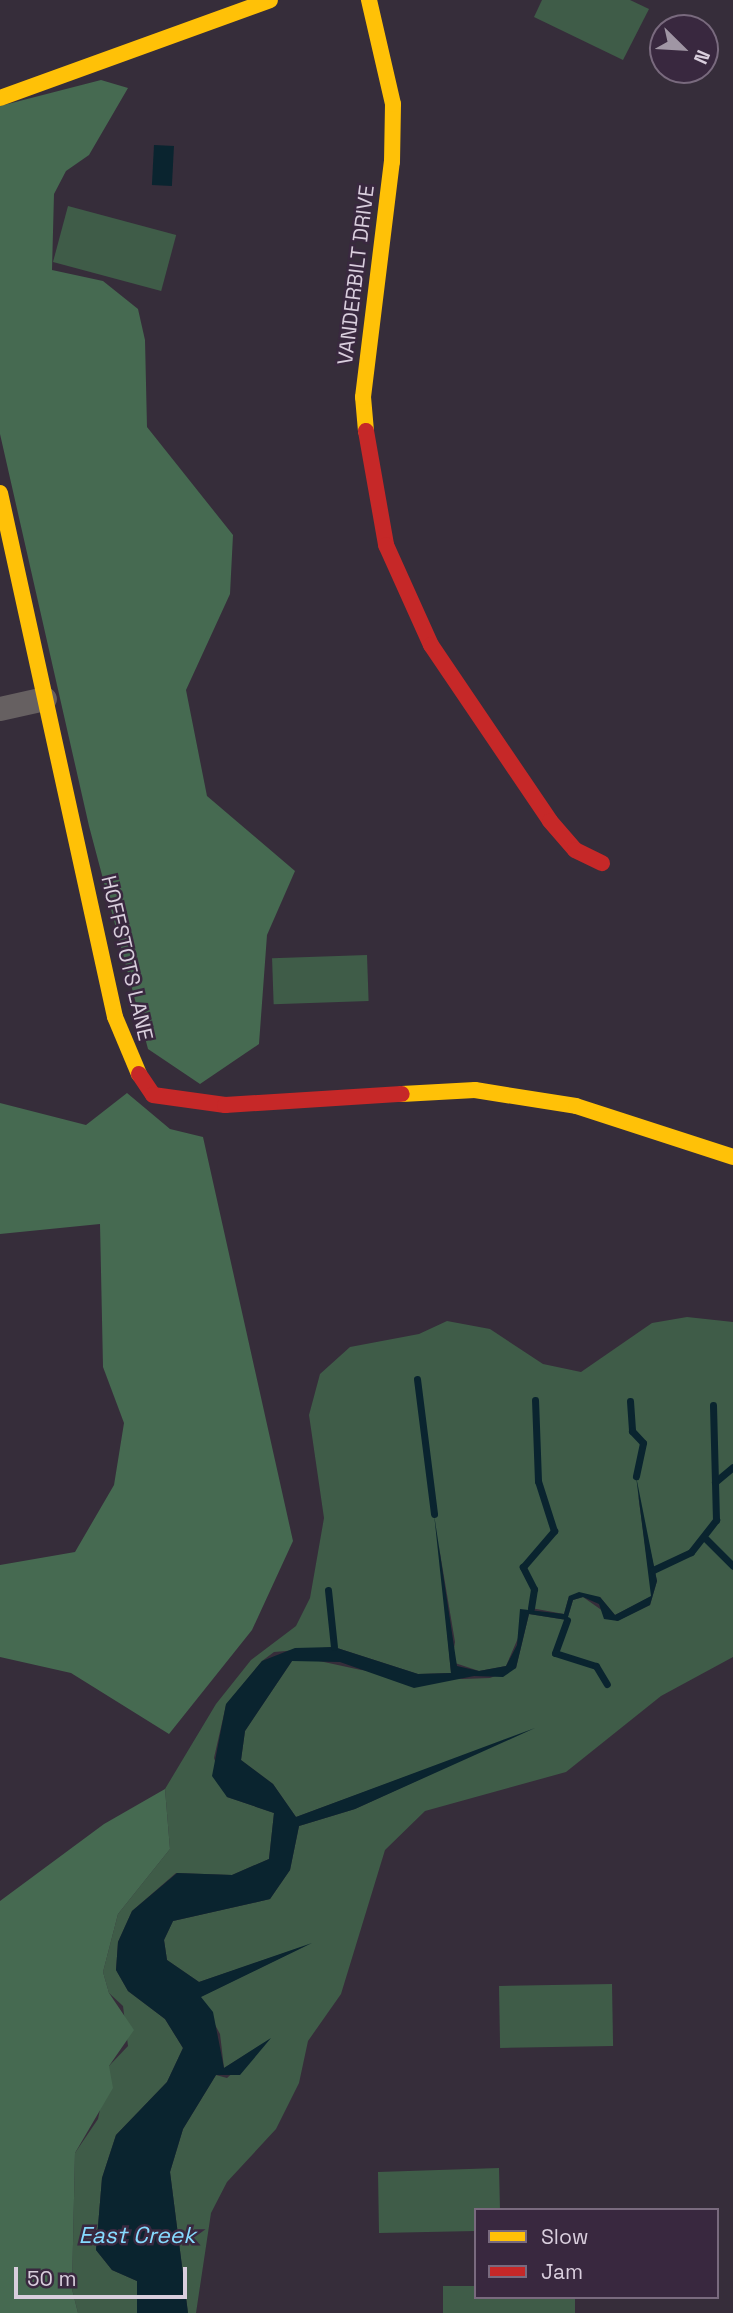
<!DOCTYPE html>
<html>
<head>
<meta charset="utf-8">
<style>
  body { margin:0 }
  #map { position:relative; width:733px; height:2313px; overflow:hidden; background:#362d3a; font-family:"Space Grotesk",sans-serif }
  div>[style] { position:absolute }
  .green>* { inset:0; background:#3f5c48; transform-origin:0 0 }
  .forest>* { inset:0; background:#466a51 }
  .water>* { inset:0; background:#0a242f; transform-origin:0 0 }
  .stream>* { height:7px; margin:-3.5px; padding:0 3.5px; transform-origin:3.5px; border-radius:3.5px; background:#0a242f }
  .street>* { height:24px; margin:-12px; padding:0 12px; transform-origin:12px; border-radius:12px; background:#666061 }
  .slow>* { height:16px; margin:-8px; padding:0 8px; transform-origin:8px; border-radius:8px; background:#ffc107 }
  .jam>* { height:16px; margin:-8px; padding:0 8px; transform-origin:8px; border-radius:8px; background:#c62828 }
  span { translate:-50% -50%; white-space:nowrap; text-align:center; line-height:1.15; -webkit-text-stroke:5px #39283f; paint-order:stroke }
  .street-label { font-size:21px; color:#d9cedd }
  .water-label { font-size:23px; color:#86dbff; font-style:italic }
  .legend { position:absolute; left:474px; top:2208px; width:245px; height:91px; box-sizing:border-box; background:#39283f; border:2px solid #796a7e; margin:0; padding:9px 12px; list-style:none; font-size:21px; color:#d9cedd }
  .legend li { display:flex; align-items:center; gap:14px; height:35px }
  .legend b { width:35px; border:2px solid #796a7e }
  .north { position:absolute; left:649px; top:14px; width:70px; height:70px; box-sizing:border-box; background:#39283f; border:2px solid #796a7e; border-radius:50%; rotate:114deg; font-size:19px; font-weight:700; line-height:28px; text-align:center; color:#d9cedd }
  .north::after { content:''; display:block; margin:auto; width:24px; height:32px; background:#a096a4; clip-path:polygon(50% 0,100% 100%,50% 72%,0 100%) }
  .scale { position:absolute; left:14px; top:2267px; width:173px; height:32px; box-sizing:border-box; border:4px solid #d9cedd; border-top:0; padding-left:9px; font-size:21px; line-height:24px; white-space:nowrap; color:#d9cedd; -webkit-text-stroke:5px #39283f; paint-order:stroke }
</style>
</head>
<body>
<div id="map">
  <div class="green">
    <div style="clip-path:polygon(542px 0,630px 0,649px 9px,623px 60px,534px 17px)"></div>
    <div style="left:68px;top:206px;width:112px;height:58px;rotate:15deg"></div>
    <div style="left:367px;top:955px;width:46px;height:95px;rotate:88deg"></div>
    <div style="clip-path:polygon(687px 1317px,733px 1322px,733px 1657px,661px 1696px,566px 1772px,425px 1811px,385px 1850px,341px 1994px,308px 2041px,299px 2083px,276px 2129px,227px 2182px,211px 2213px,196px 2313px,188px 2313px,170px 2172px,183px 2129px,216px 2075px,227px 2078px,269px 2040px,224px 2068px,220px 2034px,200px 1997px,305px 1946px,199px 1982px,167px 1960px,164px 1940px,173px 1921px,270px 1899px,290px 1870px,299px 1826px,355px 1809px,503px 1741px,296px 1817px,273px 1784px,241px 1760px,245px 1731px,292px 1661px,310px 1659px,361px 1670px,463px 1679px,490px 1678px,516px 1668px,529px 1614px,567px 1620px,573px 1600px,583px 1597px,617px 1621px,650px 1605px,657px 1581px,638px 1494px,652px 1596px,615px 1615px,600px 1597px,569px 1596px,564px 1614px,531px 1608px,506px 1666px,479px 1671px,452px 1662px,455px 1642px,439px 1547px,451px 1673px,418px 1674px,334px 1647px,274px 1652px,262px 1661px,226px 1705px,214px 1758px,227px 1797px,274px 1813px,269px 1859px,232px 1875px,176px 1873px,132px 1911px,118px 1942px,116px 1970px,128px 1991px,165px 2019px,183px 2048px,167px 2082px,116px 2135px,102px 2178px,96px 2250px,112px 2270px,137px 2281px,140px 2308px,137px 2313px,78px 2313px,72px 2289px,75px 2153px,98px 2119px,109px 2066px,128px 2046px,123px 2006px,109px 1993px,103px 1972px,118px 1914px,170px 1849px,165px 1789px,216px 1704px,251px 1660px,296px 1626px,310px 1598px,324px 1518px,309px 1415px,320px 1374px,350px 1347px,419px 1334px,447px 1321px,490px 1329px,543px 1364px,581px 1372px,652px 1323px)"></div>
    <div style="left:612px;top:1984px;width:62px;height:113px;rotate:89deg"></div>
    <div style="clip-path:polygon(499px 2168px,500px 2210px,476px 2210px,476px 2231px,379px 2233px,378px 2172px)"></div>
    <div style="clip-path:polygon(443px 2286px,476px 2286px,476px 2297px,575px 2297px,575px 2313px,443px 2313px)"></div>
  </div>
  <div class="forest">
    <div style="clip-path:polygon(101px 80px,128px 88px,89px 155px,66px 171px,54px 194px,52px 270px,103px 281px,138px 309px,145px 340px,147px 427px,233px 535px,230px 594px,186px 690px,207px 796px,295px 871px,267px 935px,259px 1044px,200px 1084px,148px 1049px,89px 826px,0 434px,0 106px)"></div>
    <div style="clip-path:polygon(127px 1093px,170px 1129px,203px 1137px,293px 1541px,252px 1630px,169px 1734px,71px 1673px,0 1657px,0 1565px,75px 1552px,114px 1485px,124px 1423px,103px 1367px,100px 1224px,0 1234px,0 1103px,86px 1125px)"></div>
    <div style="clip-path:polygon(165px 1789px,170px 1849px,118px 1914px,103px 1972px,109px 1993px,134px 2030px,109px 2066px,113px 2088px,75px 2153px,72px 2289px,78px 2313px,0 2313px,0 1901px,104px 1824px)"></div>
  </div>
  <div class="water">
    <div style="left:154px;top:145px;width:20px;height:40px;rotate:3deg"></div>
    <div style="clip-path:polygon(636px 1476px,657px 1581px,650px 1605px,618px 1621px,604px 1619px,599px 1604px,583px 1597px,573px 1600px,567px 1620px,529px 1614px,516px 1668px,503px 1677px,474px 1676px,414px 1688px,340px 1662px,292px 1661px,245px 1731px,241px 1760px,273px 1784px,296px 1817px,535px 1728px,355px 1809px,299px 1826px,290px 1870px,270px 1899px,173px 1921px,164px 1940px,167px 1960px,199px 1982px,312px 1943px,201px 1997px,213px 2012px,224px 2068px,271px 2038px,240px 2075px,216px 2075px,183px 2129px,170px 2172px,188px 2313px,137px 2313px,137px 2281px,112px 2270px,96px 2250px,102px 2178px,116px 2135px,167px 2082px,183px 2048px,165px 2019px,128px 1991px,116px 1970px,118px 1942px,132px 1911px,177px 1873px,232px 1875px,269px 1859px,274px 1813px,227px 1797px,212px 1776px,226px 1704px,262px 1661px,295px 1648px,334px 1647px,418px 1674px,451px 1673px,434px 1514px,457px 1666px,479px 1671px,506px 1666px,517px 1645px,520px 1609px,564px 1614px,569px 1596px,579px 1592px,600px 1597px,615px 1615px,651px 1596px)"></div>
  </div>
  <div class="stream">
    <div style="left:417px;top:1379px;width:136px;rotate:82.8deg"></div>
    <div style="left:630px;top:1401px;width:30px;rotate:86deg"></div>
    <div style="left:632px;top:1431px;width:16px;rotate:47deg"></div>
    <div style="left:643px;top:1443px;width:34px;rotate:102deg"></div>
    <div style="left:715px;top:1482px;width:23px;rotate:-40deg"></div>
    <div style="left:706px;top:1539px;width:38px;rotate:45deg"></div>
    <div style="left:653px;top:1570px;width:42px;rotate:-25.3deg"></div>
    <div style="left:691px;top:1552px;width:41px;rotate:-52deg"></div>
    <div style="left:716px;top:1520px;width:115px;rotate:-91.5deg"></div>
    <div style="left:328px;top:1590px;width:57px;rotate:84deg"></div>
    <div style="left:531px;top:1608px;width:19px;rotate:-81deg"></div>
    <div style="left:534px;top:1589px;width:25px;rotate:-117deg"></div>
    <div style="left:523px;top:1567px;width:48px;rotate:-49.3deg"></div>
    <div style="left:554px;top:1531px;width:52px;rotate:-107.7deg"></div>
    <div style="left:538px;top:1481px;width:81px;rotate:-92.1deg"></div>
    <div style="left:567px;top:1620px;width:35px;rotate:110deg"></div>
    <div style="left:555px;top:1653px;width:43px;rotate:17.6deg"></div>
    <div style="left:596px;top:1666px;width:21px;rotate:59deg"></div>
  </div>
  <div class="street">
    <div style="left:0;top:709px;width:46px;rotate:-12.5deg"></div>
  </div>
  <div class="slow">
    <div style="left:0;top:98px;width:287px;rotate:-19.9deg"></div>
    <div style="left:366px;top:431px;width:34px;rotate:-95deg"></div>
    <div style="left:363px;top:397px;width:237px;rotate:-83deg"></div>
    <div style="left:392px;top:162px;width:58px;rotate:-89deg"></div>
    <div style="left:393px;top:104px;width:107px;rotate:-103deg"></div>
    <div style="left:0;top:493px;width:536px;rotate:77.62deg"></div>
    <div style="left:115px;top:1017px;width:62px;rotate:67.2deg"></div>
    <div style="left:402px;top:1094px;width:73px;rotate:-3.1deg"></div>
    <div style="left:475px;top:1090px;width:102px;rotate:9deg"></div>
    <div style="left:576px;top:1106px;width:165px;rotate:18deg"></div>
  </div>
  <div class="jam">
    <div style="left:366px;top:431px;width:116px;rotate:80deg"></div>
    <div style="left:386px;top:545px;width:110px;rotate:65.8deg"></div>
    <div style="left:431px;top:645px;width:212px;rotate:55.9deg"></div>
    <div style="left:550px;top:821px;width:38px;rotate:49deg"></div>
    <div style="left:575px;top:850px;width:30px;rotate:26deg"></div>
    <div style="left:139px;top:1074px;width:25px;rotate:56deg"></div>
    <div style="left:153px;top:1095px;width:73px;rotate:7.9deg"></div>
    <div style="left:225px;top:1105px;width:177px;rotate:-3.6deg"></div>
  </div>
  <div class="street-label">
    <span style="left:356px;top:275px;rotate:-83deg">VANDERBILT DRIVE</span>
    <span style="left:127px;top:958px;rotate:77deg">HOFFSTOTS LANE</span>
  </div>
  <div class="water-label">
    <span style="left:137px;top:2235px">East Creek</span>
  </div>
  <ul class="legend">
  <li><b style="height:9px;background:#ffc107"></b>Slow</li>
  <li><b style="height:9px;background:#c62828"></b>Jam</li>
  </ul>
  <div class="north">N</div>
  <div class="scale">50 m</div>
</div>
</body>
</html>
